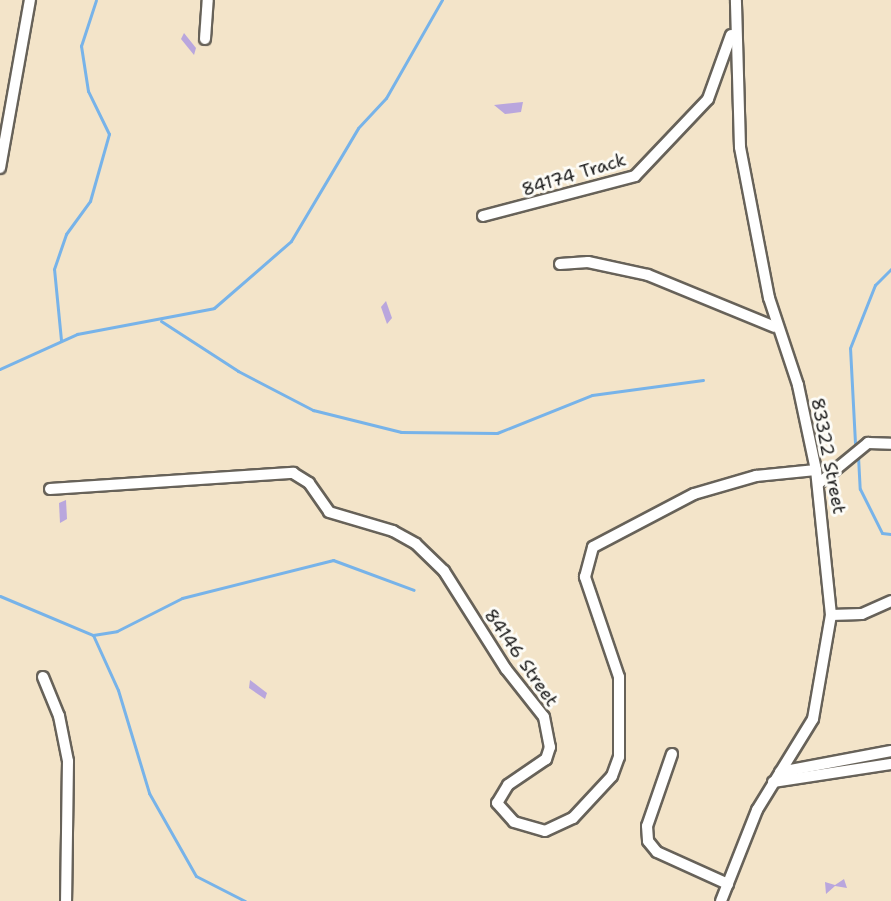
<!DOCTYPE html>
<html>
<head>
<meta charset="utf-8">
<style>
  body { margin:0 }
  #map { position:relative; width:891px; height:901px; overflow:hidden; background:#f3e4c9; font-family:"Shantell Sans",sans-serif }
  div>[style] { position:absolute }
  .stream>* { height:3px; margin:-1.5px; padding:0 1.5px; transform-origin:1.5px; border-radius:1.5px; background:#77b3e9 }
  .building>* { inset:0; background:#b9a6dd }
  .roads { filter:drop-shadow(2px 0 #676259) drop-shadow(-2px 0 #676259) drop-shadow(0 2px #676259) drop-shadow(0 -2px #676259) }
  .minor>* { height:10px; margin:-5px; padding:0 5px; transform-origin:5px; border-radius:5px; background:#fff }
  span { translate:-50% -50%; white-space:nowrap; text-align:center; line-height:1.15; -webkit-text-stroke:6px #fdfcf7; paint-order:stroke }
  .street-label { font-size:18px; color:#1c1c1c }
</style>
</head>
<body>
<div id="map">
  <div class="stream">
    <div style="left:161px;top:321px;width:92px;rotate:33deg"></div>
    <div style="left:238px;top:371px;width:85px;rotate:27.5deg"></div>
    <div style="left:313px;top:410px;width:91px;rotate:14deg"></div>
    <div style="left:401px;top:432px;width:96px;rotate:0.6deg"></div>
    <div style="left:497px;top:433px;width:102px;rotate:-21.8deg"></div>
    <div style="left:592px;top:395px;width:112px;rotate:-7.7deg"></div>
    <div style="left:61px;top:340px;width:71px;rotate:-95.6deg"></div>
    <div style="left:54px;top:269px;width:37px;rotate:-71deg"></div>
    <div style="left:66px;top:234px;width:41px;rotate:-54deg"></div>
    <div style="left:90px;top:201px;width:70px;rotate:-74.2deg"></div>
    <div style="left:109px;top:134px;width:48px;rotate:-116deg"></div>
    <div style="left:88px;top:91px;width:46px;rotate:-98.8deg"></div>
    <div style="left:81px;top:46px;width:48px;rotate:-71.9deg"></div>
    <div style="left:0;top:369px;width:85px;rotate:-24.4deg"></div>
    <div style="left:77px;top:334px;width:139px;rotate:-10.7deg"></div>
    <div style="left:214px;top:308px;width:102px;rotate:-41deg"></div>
    <div style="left:291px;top:241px;width:131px;rotate:-59.3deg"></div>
    <div style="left:358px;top:128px;width:41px;rotate:-47deg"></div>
    <div style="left:386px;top:98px;width:113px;rotate:-60.3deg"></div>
    <div style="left:855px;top:443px;width:95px;rotate:-93deg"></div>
    <div style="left:850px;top:348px;width:68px;rotate:-68.4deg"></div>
    <div style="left:875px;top:285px;width:23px;rotate:-45deg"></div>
    <div style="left:858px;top:456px;width:33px;rotate:87deg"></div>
    <div style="left:860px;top:489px;width:49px;rotate:63.4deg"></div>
    <div style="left:882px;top:533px;width:9px;rotate:6deg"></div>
    <div style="left:0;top:596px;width:101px;rotate:22.8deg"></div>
    <div style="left:93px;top:635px;width:60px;rotate:65.6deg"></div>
    <div style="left:118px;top:690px;width:108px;rotate:73.2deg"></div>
    <div style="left:149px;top:793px;width:95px;rotate:60.5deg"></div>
    <div style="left:196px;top:876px;width:55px;rotate:27deg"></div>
    <div style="left:93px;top:635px;width:24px;rotate:-9deg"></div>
    <div style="left:117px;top:631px;width:73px;rotate:-26.9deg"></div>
    <div style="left:182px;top:598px;width:156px;rotate:-14.1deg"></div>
    <div style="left:333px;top:560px;width:86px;rotate:20.3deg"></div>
  </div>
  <div class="building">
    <div style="clip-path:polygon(184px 33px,196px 48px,194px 55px,181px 39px)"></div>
    <div style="clip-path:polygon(523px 102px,521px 112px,505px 114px,494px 105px)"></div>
    <div style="clip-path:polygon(386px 301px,392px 318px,387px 324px,381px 307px)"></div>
    <div style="clip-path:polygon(66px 500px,67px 519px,60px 523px,59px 503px)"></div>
    <div style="clip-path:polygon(250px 680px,267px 693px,265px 699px,249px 688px)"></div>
    <div style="clip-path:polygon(844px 879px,847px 888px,835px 886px,826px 894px,825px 882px,835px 885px)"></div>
  </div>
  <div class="roads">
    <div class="minor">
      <div style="left:205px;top:39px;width:39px;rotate:-86deg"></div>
      <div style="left:0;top:168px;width:171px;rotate:-79.9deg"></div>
      <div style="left:483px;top:216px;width:157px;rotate:-14.7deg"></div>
      <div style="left:635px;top:176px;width:106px;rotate:-46.5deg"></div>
      <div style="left:708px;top:99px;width:68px;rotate:-70.2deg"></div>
      <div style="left:560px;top:264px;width:28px;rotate:-4deg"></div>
      <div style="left:588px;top:262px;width:61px;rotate:12.2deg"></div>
      <div style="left:648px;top:275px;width:137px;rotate:22.3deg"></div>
      <div style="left:818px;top:484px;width:65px;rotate:-39.4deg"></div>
      <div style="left:868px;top:443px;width:23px;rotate:2deg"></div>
      <div style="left:50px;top:489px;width:244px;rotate:-3.8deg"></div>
      <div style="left:293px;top:473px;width:19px;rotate:32deg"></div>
      <div style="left:309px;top:483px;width:35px;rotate:55deg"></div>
      <div style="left:329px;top:512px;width:67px;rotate:16.5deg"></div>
      <div style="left:393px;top:531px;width:26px;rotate:29deg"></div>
      <div style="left:416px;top:544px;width:39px;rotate:44deg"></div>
      <div style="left:444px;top:571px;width:116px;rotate:57.7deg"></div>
      <div style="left:506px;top:669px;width:61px;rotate:51.6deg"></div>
      <div style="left:544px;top:717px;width:31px;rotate:79deg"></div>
      <div style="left:550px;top:747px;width:13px;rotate:108deg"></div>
      <div style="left:546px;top:759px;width:46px;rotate:145.6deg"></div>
      <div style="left:508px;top:785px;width:21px;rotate:121deg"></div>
      <div style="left:497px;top:803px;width:25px;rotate:48deg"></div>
      <div style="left:514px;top:822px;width:32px;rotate:16deg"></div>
      <div style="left:545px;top:831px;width:31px;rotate:-25deg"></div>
      <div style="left:573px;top:818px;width:57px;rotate:-47.1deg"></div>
      <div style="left:612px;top:776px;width:20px;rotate:-70deg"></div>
      <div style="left:619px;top:757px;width:80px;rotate:-90deg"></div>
      <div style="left:619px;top:677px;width:106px;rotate:-108.8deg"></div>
      <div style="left:585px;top:577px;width:31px;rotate:-75deg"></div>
      <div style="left:593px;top:547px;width:114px;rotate:-27.7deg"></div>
      <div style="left:694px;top:494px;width:65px;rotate:-16.2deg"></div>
      <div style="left:756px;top:476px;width:60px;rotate:-5.7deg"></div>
      <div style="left:831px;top:615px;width:31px;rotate:-2deg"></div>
      <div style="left:862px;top:614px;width:32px;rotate:-24deg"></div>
      <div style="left:43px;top:677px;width:42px;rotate:67.7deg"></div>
      <div style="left:59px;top:716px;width:46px;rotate:78.7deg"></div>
      <div style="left:68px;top:761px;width:140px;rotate:90.8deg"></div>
      <div style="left:672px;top:754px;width:76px;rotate:109.1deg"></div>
      <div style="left:647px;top:826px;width:15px;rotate:86deg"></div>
      <div style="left:648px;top:841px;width:14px;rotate:51deg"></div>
      <div style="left:657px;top:852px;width:78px;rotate:24.3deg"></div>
      <div style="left:780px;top:772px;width:113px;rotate:-10.7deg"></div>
      <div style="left:773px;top:782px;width:119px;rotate:-8.7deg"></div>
      <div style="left:721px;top:901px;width:98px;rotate:-68.4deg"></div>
      <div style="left:757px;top:810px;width:107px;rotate:-58.4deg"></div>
      <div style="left:813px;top:719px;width:106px;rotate:-80.2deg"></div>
      <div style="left:831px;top:615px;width:146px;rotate:-95.9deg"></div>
      <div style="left:816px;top:470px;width:87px;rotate:-102deg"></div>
      <div style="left:798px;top:385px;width:92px;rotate:-108.4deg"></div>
      <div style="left:769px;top:298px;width:154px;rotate:-100.9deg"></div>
      <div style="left:740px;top:147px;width:147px;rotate:-91.6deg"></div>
    </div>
  </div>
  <div class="street-label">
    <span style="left:574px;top:175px;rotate:-17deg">84174 Track</span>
    <span style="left:828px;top:456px;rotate:79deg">83322 Street</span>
    <span style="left:521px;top:658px;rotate:55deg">84146 Street</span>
  </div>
</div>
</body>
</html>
